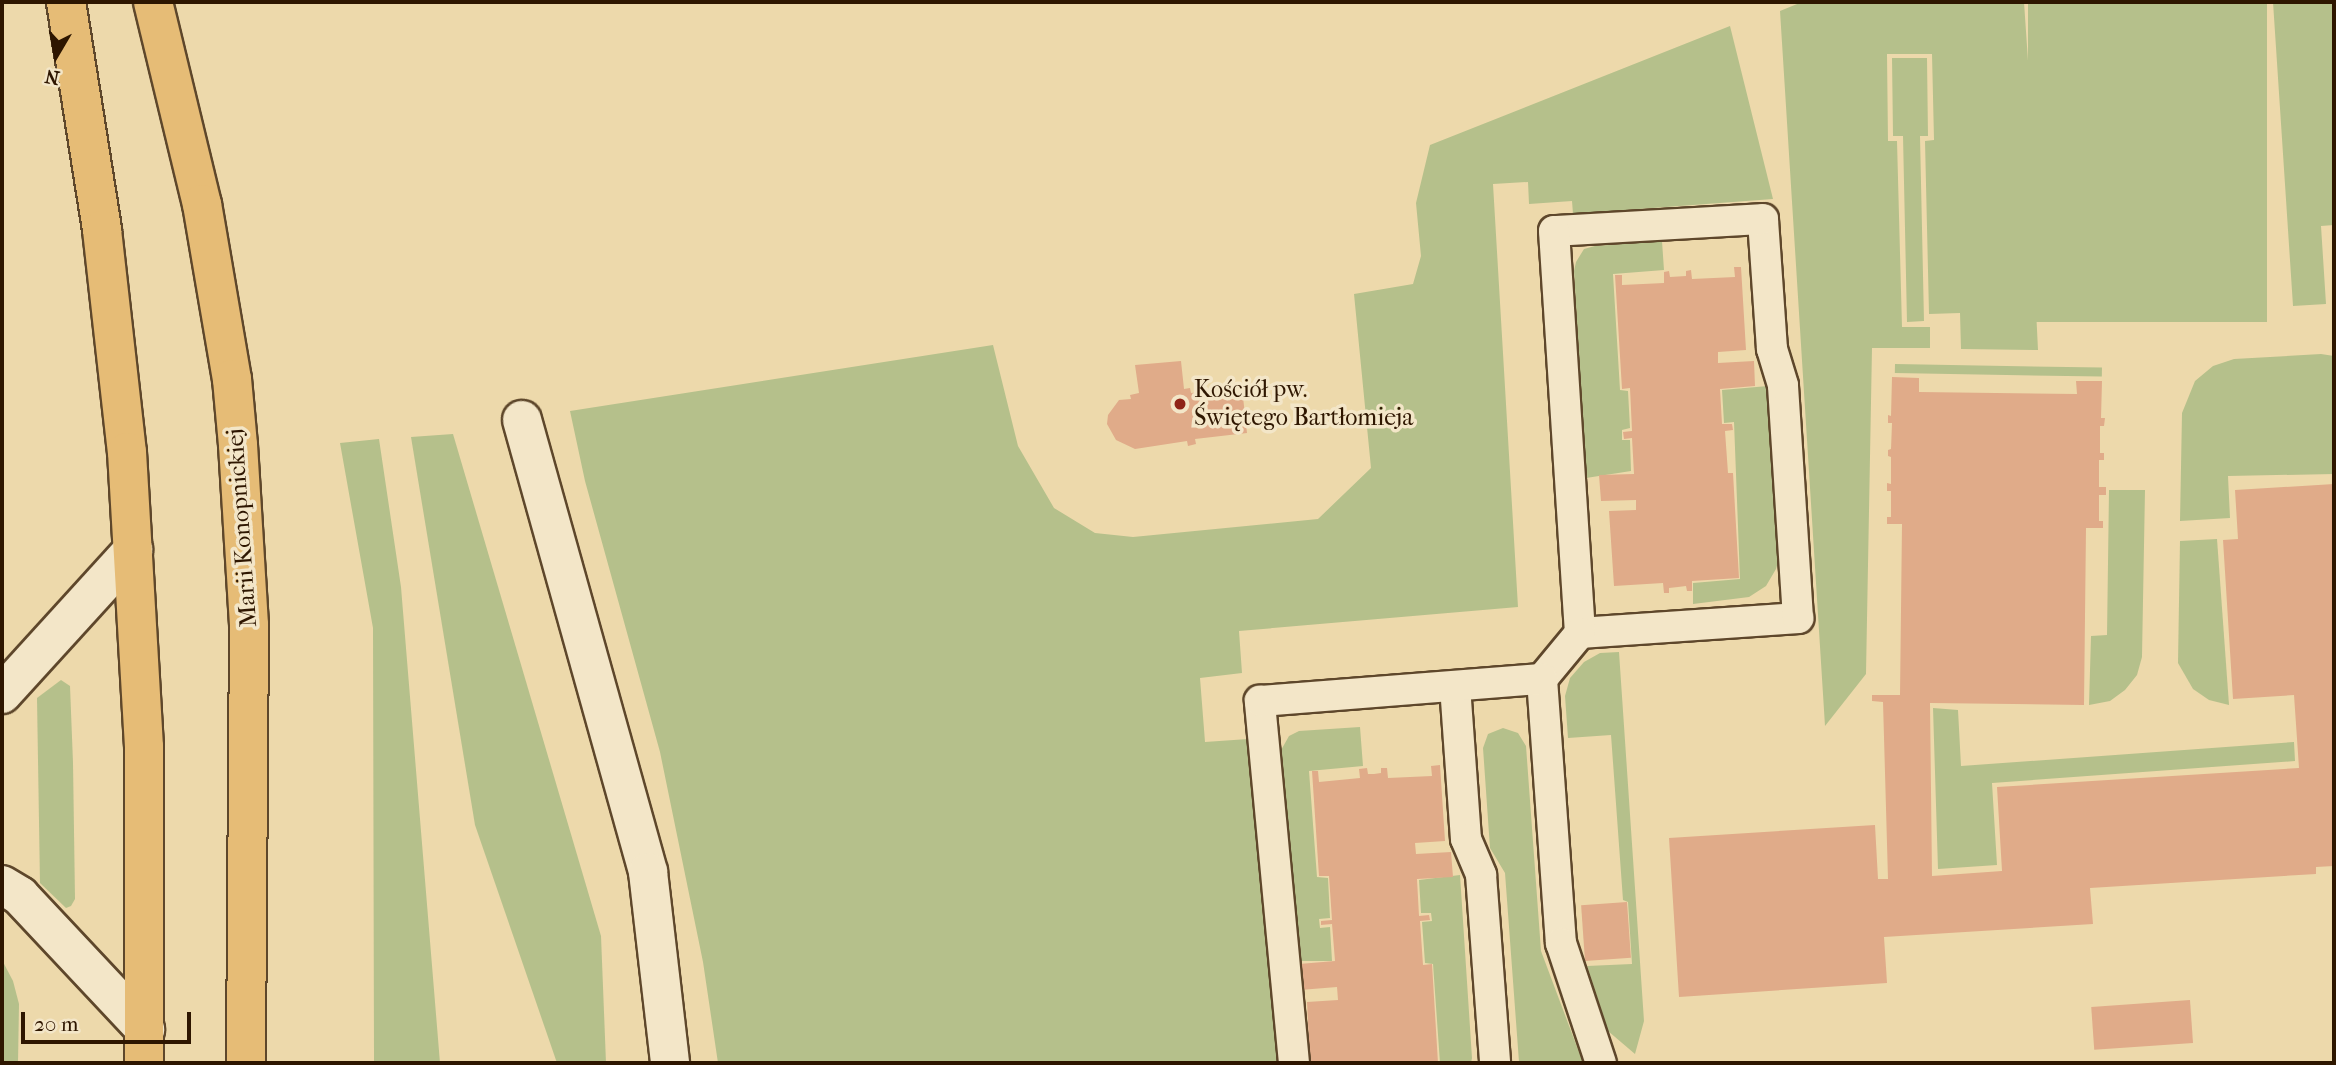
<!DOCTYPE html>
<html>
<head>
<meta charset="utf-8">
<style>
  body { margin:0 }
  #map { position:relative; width:2336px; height:1065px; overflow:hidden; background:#edd9ab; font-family:"IM FELL French Canon",serif }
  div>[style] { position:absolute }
  .green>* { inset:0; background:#b5c08b; transform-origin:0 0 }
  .building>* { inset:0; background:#e0ab89; transform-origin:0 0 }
  .roads { filter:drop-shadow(2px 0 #5e472b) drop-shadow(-2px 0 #5e472b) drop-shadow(0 2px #5e472b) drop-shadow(0 -2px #5e472b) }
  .lane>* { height:30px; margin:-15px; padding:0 15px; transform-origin:15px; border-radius:15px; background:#f3e6c8 }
  .street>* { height:38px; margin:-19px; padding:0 19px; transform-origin:19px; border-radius:19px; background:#f3e6c8 }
  .primary>* { height:38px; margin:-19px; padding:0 19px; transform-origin:19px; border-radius:19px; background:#e6bc76 }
  .dots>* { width:19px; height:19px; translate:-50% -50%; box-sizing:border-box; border:4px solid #f3e6c8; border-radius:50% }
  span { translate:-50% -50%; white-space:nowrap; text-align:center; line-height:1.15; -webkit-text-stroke:7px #f3e6c8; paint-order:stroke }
  .poi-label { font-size:24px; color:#2e1600 }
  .left { translate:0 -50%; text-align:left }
  .street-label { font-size:24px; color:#2e1600 }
  .frame { position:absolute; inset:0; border:4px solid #2e1600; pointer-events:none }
  .north { position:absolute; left:21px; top:21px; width:70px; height:70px; -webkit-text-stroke:5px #f3e6c8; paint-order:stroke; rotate:190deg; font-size:19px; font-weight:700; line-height:28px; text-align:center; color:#2e1600 }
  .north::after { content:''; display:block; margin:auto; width:24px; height:32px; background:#2e1600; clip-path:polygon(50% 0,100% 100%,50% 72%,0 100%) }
  .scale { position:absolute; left:21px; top:1012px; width:170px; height:32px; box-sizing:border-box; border:4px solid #2e1600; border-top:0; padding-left:9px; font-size:21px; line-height:24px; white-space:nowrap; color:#2e1600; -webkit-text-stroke:5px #f3e6c8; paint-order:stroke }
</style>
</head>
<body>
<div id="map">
  <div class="green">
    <div style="clip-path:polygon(1802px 2px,2024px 2px,2042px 267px,2034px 268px,2038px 350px,1961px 349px,1960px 313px,1929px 314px,1925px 141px,1934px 140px,1932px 54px,1887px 54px,1888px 141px,1897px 141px,1902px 327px,1930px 327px,1930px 348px,1872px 348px,1866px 674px,1825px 726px,1780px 11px)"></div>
    <div style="left:2028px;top:2px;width:239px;height:320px"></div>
    <div style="clip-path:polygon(2273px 2px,2334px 2px,2334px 225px,2321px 226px,2326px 304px,2293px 306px)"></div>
    <div style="clip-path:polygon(1730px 26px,1773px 199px,1573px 214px,1572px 201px,1529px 204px,1528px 182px,1493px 184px,1518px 607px,1239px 631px,1242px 673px,1200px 678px,1205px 742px,1248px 739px,1279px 1063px,718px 1063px,703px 962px,660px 752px,585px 481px,570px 411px,993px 345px,1018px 446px,1054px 508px,1095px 533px,1133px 537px,1318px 519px,1371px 468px,1354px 294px,1413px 284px,1421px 256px,1416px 203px,1430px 145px)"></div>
    <div style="clip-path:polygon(1927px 58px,1928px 136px,1920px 136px,1924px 321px,1907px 322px,1903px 136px,1893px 136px,1892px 58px)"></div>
    <div style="clip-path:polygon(1662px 241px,1664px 270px,1613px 274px,1620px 390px,1628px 391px,1630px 428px,1622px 430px,1622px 440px,1630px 440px,1631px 471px,1586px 478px,1574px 271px,1576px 262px,1584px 249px,1595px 246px)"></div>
    <div style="clip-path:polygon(2321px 354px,2334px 356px,2334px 474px,2228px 476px,2230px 518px,2180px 521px,2182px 413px,2195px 381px,2213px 366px,2234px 359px)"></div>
    <div style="left:1895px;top:364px;width:207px;height:9px;rotate:1deg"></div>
    <div style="clip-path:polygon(1768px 386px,1779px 558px,1776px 569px,1766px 586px,1749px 597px,1693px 604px,1693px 583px,1740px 579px,1734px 422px,1724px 423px,1722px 390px)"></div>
    <div style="clip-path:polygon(453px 434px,601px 936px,606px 1063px,557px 1063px,475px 825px,411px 437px)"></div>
    <div style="clip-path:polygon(379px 439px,401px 587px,440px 1063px,374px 1063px,373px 628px,340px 443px)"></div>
    <div style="clip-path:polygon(2109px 490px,2145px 490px,2142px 657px,2137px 675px,2125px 690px,2110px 701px,2089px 705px,2091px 636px,2107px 635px)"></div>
    <div style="clip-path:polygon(2217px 539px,2229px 705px,2209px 700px,2193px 689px,2178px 663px,2180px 541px)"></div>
    <div style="clip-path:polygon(1619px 652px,1644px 1021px,1635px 1054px,1608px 1031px,1587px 966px,1632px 964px,1628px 902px,1623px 900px,1611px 735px,1568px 738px,1565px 696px,1570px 678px,1584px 662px,1600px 653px)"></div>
    <div style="clip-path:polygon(61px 680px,70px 686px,73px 763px,75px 899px,71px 906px,66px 908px,40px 883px,37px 698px)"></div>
    <div style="clip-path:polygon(1933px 708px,1958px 710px,1961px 766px,2294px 742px,2295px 761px,1992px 783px,1997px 865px,1938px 869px)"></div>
    <div style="clip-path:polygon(1360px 727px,1363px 766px,1309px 771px,1317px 877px,1328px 878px,1330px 918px,1319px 919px,1320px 928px,1330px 927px,1332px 961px,1299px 961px,1280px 752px,1289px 736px,1299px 731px)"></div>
    <div style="clip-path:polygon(1503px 728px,1518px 733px,1526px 746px,1541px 951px,1583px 1063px,1519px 1062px,1505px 873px,1490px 848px,1483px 748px,1488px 734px)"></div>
    <div style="clip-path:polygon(1460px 875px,1472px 1058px,1471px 1063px,1440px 1063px,1433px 964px,1425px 963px,1422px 922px,1432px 921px,1431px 913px,1421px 913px,1419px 880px)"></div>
    <div style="clip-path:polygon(2px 960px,13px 981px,19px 1004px,18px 1063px,2px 1063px)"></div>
  </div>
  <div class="building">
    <div style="clip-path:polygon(1734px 267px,1741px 267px,1746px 350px,1718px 352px,1718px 363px,1754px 361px,1755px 386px,1720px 389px,1722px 424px,1732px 424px,1733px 430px,1725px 431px,1728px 473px,1733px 473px,1739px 578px,1692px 581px,1692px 591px,1687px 591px,1686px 586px,1678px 587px,1669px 588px,1669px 593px,1664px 593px,1663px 583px,1614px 586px,1609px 511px,1636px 510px,1636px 500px,1601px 501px,1599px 475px,1634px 474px,1632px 438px,1624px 439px,1623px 432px,1632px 431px,1630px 388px,1622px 389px,1615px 275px,1622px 275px,1622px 285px,1664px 283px,1664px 272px,1669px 271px,1670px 277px,1686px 276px,1686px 271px,1691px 270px,1692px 279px,1735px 277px)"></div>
    <div style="clip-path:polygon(1181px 361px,1184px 389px,1190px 388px,1191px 393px,1242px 388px,1247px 433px,1195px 439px,1196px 444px,1188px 446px,1187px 441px,1135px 449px,1116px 440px,1107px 424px,1108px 415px,1119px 400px,1131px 399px,1130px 395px,1139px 393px,1135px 365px)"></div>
    <div style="clip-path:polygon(1892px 377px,1919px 378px,1919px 392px,2077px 394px,2076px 381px,2102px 381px,2101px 418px,2105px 418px,2104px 426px,2100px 426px,2100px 453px,2104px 453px,2104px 460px,2099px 460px,2099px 487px,2106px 487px,2106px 495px,2099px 495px,2099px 521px,2103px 521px,2103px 528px,2086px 528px,2084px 705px,1930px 703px,1932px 876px,2002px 871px,1997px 787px,2299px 768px,2294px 695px,2233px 699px,2223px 540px,2238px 539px,2235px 490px,2334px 484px,2334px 866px,2316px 867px,2316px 874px,2090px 888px,2093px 924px,1884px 937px,1887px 983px,1679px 997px,1669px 838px,1875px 825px,1878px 879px,1888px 879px,1883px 702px,1872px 701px,1872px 695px,1900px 695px,1902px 524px,1887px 524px,1887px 517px,1891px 517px,1891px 491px,1887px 491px,1887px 483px,1891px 484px,1891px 457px,1888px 456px,1888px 450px,1891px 449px,1892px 423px,1888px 423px,1888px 415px,1891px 416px)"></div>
    <div style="clip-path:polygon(1440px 765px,1445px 841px,1415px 843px,1416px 854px,1451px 852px,1453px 877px,1417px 879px,1419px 916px,1429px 915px,1430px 920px,1420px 921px,1423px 965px,1432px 964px,1438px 1063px,1310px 1063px,1307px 1002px,1338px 1000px,1337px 987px,1300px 990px,1299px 964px,1335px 961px,1332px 924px,1321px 925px,1321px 921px,1332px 920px,1329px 876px,1319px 876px,1312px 771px,1318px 771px,1319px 782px,1360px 778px,1359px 769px,1367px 768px,1368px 774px,1374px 774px,1381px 773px,1381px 768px,1387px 768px,1388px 778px,1432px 776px,1431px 766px)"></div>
    <div style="left:1627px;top:902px;width:56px;height:46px;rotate:86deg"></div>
    <div style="left:2190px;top:1000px;width:43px;height:99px;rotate:86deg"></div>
  </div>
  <div class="roads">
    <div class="lane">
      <div style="left:1580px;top:633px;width:219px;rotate:-3.9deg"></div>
      <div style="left:1798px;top:618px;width:233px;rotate:-93.7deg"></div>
      <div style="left:1783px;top:385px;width:38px;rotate:-107deg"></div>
      <div style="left:1772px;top:349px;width:130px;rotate:-94deg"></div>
      <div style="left:1763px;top:219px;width:209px;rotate:176.7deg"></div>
      <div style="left:1554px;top:231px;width:403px;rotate:86.3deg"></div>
      <div style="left:1580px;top:633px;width:60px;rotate:129.6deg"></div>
      <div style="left:1542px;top:679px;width:265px;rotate:85.9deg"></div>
      <div style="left:1561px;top:943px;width:126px;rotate:71.6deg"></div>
      <div style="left:1455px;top:686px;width:153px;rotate:85.9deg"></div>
      <div style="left:1466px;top:839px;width:39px;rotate:67deg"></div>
      <div style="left:1481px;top:875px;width:189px;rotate:85.7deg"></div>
      <div style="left:1294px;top:1063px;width:364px;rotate:-95.4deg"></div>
      <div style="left:1260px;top:701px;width:283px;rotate:-4.5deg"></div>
    </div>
    <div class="street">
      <div style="left:522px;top:420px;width:469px;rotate:74.4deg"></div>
      <div style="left:648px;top:872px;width:192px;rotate:83.4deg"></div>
      <div style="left:2px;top:694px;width:195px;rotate:-47.7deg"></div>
      <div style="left:2px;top:885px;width:21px;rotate:31deg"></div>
      <div style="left:20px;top:896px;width:183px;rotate:46.8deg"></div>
    </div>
    <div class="primary">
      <div style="left:66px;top:2px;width:231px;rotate:81deg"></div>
      <div style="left:102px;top:230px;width:223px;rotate:83.6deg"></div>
      <div style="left:127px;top:452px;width:295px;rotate:86.7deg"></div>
      <div style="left:144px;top:747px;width:316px;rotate:90deg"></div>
      <div style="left:153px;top:2px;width:208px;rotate:76.4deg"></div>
      <div style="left:202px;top:204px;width:178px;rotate:80.3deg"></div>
      <div style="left:232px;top:379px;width:66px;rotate:84.8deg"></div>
      <div style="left:238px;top:445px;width:180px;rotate:86.5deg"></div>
      <div style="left:249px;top:625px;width:438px;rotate:90.4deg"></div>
    </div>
  </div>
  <div class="dots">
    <div style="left:1180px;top:404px;background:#8f2418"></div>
  </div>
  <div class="poi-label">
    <span class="left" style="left:1194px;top:404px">Kościół pw.<br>Świętego Bartłomieja</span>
  </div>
  <div class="street-label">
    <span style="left:242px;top:528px;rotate:-94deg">Marii Konopnickiej</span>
  </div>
  <div class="frame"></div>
  <div class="north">N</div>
  <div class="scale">20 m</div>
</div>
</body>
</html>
